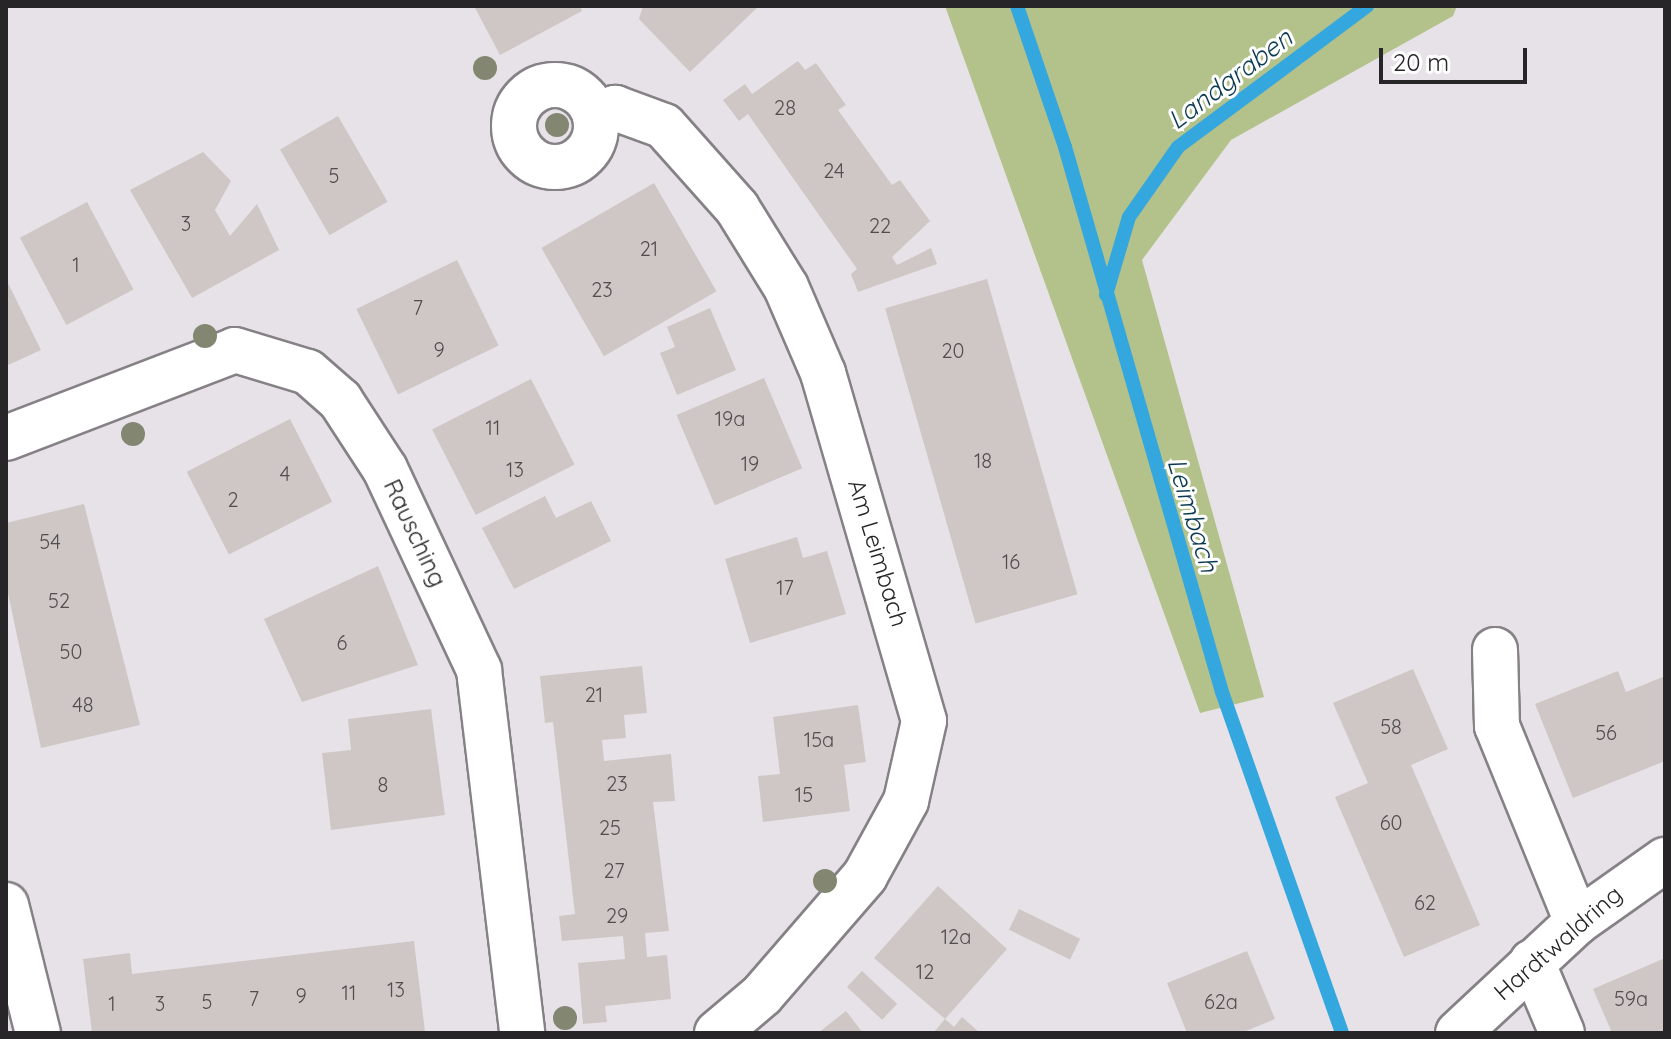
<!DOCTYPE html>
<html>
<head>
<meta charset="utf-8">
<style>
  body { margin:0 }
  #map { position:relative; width:1671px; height:1039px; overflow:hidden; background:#e7e2e7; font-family:Quicksand,sans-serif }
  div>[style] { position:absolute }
  .green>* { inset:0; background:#b3c28a }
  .stream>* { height:14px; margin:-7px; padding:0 7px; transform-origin:7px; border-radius:7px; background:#35a7df }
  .building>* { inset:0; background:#cfc7c5; transform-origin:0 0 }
  .roads { filter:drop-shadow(2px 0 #868186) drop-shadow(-2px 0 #868186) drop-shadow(0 2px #868186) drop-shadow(0 -2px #868186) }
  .minor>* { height:44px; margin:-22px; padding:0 22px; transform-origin:22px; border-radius:22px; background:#fff }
  .minor>.ring { margin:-22px; padding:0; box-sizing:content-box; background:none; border:44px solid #fff; border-radius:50% }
  .trees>* { width:24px; height:24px; margin:-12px; border-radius:50%; background:#838671 }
  span { translate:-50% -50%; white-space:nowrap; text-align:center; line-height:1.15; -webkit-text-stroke:6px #fff; paint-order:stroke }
  .number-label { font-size:20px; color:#514e4e }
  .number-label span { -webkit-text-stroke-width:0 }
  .street-label { font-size:24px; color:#272527 }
  .water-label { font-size:26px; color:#0b3b52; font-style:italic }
  .frame { position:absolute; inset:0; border:8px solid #272527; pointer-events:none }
  .scale { position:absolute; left:1379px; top:48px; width:148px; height:36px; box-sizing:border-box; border:4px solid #272527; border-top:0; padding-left:10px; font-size:24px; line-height:28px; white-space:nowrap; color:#272527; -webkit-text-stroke:6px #fff; paint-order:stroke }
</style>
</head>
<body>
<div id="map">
  <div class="green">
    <div style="clip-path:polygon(945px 6px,1457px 6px,1453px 16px,1231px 140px,1142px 260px,1264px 697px,1200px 713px)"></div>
  </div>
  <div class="stream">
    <div style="left:1017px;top:6px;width:149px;rotate:71.2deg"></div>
    <div style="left:1065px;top:147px;width:567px;rotate:73.93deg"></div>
    <div style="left:1222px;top:692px;width:361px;rotate:70.6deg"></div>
    <div style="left:1106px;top:295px;width:81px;rotate:-73.6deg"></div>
    <div style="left:1129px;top:217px;width:85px;rotate:-55deg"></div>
    <div style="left:1178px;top:147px;width:236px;rotate:-36.7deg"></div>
  </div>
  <div class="building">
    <div style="clip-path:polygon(474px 6px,580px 6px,582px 11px,500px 55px)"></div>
    <div style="clip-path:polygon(643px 6px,759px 6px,690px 72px,639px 19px)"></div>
    <div style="clip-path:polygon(798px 61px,805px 70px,816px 63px,846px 105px,838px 110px,892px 185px,900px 180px,930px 221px,892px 257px,897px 265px,931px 248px,937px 264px,858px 292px,851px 274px,857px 269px,748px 114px,739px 121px,723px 100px,745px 84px,752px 94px)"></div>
    <div style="left:338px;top:116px;width:99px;height:67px;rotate:60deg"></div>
    <div style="clip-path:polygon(203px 152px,231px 181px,215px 210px,230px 236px,257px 204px,279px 250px,192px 298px,130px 190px)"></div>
    <div style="left:654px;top:183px;width:125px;height:130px;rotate:60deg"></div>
    <div style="left:87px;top:202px;width:99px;height:76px;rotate:62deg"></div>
    <div style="left:457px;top:260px;width:95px;height:112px;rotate:64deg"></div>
    <div style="clip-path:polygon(6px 279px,41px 350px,6px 366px)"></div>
    <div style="left:987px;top:279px;width:328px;height:106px;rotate:74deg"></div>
    <div style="clip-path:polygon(710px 308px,736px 370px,677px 395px,660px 353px,675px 347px,667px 327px)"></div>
    <div style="left:764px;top:378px;width:98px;height:95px;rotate:67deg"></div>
    <div style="left:531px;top:379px;width:96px;height:111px;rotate:63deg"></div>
    <div style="left:290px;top:419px;width:93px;height:116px;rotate:63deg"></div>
    <div style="clip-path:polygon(545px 496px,556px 518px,591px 501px,611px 541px,514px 589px,482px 528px)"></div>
    <div style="clip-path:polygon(84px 504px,140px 725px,41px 748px,6px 584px,6px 523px)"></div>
    <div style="clip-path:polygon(797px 537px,803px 558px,827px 551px,846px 614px,750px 643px,725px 559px)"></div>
    <div style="clip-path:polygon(378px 566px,418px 665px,302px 702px,264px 619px)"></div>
    <div style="clip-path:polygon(642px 666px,647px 713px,624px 715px,626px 738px,602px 740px,604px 761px,671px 754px,675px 801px,653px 802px,669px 931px,645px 933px,647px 957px,667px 955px,671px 999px,605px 1006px,607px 1022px,583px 1024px,578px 963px,625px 959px,623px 936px,562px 941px,559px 916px,575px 914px,553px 722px,545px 723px,540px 676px)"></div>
    <div style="clip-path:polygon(1413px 669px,1448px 749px,1411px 765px,1480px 925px,1404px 957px,1335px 797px,1368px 783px,1333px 703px)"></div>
    <div style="clip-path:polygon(1618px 671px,1626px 692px,1665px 676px,1665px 761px,1573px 798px,1535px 704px)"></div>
    <div style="clip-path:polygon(858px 705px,866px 762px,844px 765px,850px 811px,763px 822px,758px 776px,780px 774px,773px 717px)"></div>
    <div style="clip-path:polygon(431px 709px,445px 815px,331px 830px,322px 753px,351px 750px,348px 719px)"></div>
    <div style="clip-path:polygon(938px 886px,1007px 949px,945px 1019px,954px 1027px,962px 1017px,980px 1033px,933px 1033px,945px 1019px,874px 958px)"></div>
    <div style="left:1019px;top:909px;width:68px;height:23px;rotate:26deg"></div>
    <div style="clip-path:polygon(414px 941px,425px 1032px,92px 1033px,83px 959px,130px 953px,132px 974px)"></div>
    <div style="clip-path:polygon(1247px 951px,1275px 1019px,1241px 1033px,1187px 1033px,1167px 983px)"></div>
    <div style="clip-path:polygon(1665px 958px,1665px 1033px,1612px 1033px,1593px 989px)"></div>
    <div style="left:862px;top:971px;width:48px;height:22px;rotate:43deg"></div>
    <div style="clip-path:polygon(846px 1011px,863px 1033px,818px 1033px)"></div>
  </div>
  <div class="roads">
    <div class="minor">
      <div class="ring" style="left:514px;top:85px;width:38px;height:38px"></div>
      <div style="left:595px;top:116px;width:22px;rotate:-22deg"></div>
      <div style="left:615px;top:108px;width:52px;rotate:20.2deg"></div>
      <div style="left:664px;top:126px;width:110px;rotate:48.3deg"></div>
      <div style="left:737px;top:208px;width:93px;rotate:58.2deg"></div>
      <div style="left:786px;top:287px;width:94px;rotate:66.7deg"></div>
      <div style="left:823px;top:373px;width:362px;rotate:73.8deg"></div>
      <div style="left:924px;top:721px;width:82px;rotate:102.7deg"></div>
      <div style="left:906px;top:801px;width:85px;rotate:118.7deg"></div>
      <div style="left:865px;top:876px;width:157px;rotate:130.9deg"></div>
      <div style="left:762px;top:995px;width:59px;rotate:139.8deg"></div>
      <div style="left:6px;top:438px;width:245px;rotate:-21deg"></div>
      <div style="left:235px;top:350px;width:76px;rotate:16.8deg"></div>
      <div style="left:308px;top:372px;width:43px;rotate:41.2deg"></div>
      <div style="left:340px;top:400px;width:82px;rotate:56.9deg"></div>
      <div style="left:385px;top:469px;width:222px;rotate:64.9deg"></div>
      <div style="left:479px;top:670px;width:366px;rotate:83.2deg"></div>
      <div style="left:1495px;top:650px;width:76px;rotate:88.5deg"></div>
      <div style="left:1497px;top:726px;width:212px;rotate:67.8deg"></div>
      <div style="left:6px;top:905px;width:132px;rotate:76deg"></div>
      <div style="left:1532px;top:962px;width:77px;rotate:67.1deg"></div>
      <div style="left:1458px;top:1033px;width:163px;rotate:-43deg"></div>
      <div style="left:1577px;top:922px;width:108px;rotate:-35.2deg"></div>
    </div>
  </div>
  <div class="trees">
    <div style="left:485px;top:68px"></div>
    <div style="left:557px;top:125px"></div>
    <div style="left:205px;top:336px"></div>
    <div style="left:133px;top:434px"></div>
    <div style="left:825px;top:881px"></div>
    <div style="left:565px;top:1018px"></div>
  </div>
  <div class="number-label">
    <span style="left:785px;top:107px">28</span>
    <span style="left:834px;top:170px">24</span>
    <span style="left:334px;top:175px">5</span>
    <span style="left:186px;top:223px">3</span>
    <span style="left:880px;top:225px">22</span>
    <span style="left:649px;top:248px">21</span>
    <span style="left:76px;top:264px">1</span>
    <span style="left:602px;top:289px">23</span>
    <span style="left:418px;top:307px">7</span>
    <span style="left:439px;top:349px">9</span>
    <span style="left:953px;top:350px">20</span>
    <span style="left:730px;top:418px">19a</span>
    <span style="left:493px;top:427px">11</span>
    <span style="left:983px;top:460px">18</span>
    <span style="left:750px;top:463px">19</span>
    <span style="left:515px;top:469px">13</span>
    <span style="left:285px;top:473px">4</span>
    <span style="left:233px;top:499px">2</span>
    <span style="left:50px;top:541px">54</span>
    <span style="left:1011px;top:561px">16</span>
    <span style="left:785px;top:587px">17</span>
    <span style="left:59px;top:600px">52</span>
    <span style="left:342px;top:642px">6</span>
    <span style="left:71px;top:651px">50</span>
    <span style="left:594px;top:694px">21</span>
    <span style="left:83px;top:704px">48</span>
    <span style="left:1391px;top:726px">58</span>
    <span style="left:1606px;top:732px">56</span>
    <span style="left:819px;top:739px">15a</span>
    <span style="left:617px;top:783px">23</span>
    <span style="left:383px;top:784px">8</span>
    <span style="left:804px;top:794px">15</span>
    <span style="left:1391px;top:822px">60</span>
    <span style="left:610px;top:827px">25</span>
    <span style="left:614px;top:870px">27</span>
    <span style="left:1425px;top:902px">62</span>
    <span style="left:617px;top:915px">29</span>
    <span style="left:956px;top:936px">12a</span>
    <span style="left:925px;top:971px">12</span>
    <span style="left:396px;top:989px">13</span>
    <span style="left:349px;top:992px">11</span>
    <span style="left:301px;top:995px">9</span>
    <span style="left:254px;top:998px">7</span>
    <span style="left:1631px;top:998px">59a</span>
    <span style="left:207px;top:1001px">5</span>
    <span style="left:1221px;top:1001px">62a</span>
    <span style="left:112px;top:1003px">1</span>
    <span style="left:160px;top:1003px">3</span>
  </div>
  <div class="street-label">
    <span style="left:415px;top:533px;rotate:65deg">Rausching</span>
    <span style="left:878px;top:553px;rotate:73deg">Am Leimbach</span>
    <span style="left:1558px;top:943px;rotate:-41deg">Hardtwaldring</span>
  </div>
  <div class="water-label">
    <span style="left:1230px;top:79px;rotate:-37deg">Landgraben</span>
    <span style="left:1193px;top:515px;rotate:73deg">Leimbach</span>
  </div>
  <div class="frame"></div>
  <div class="scale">20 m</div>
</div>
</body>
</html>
